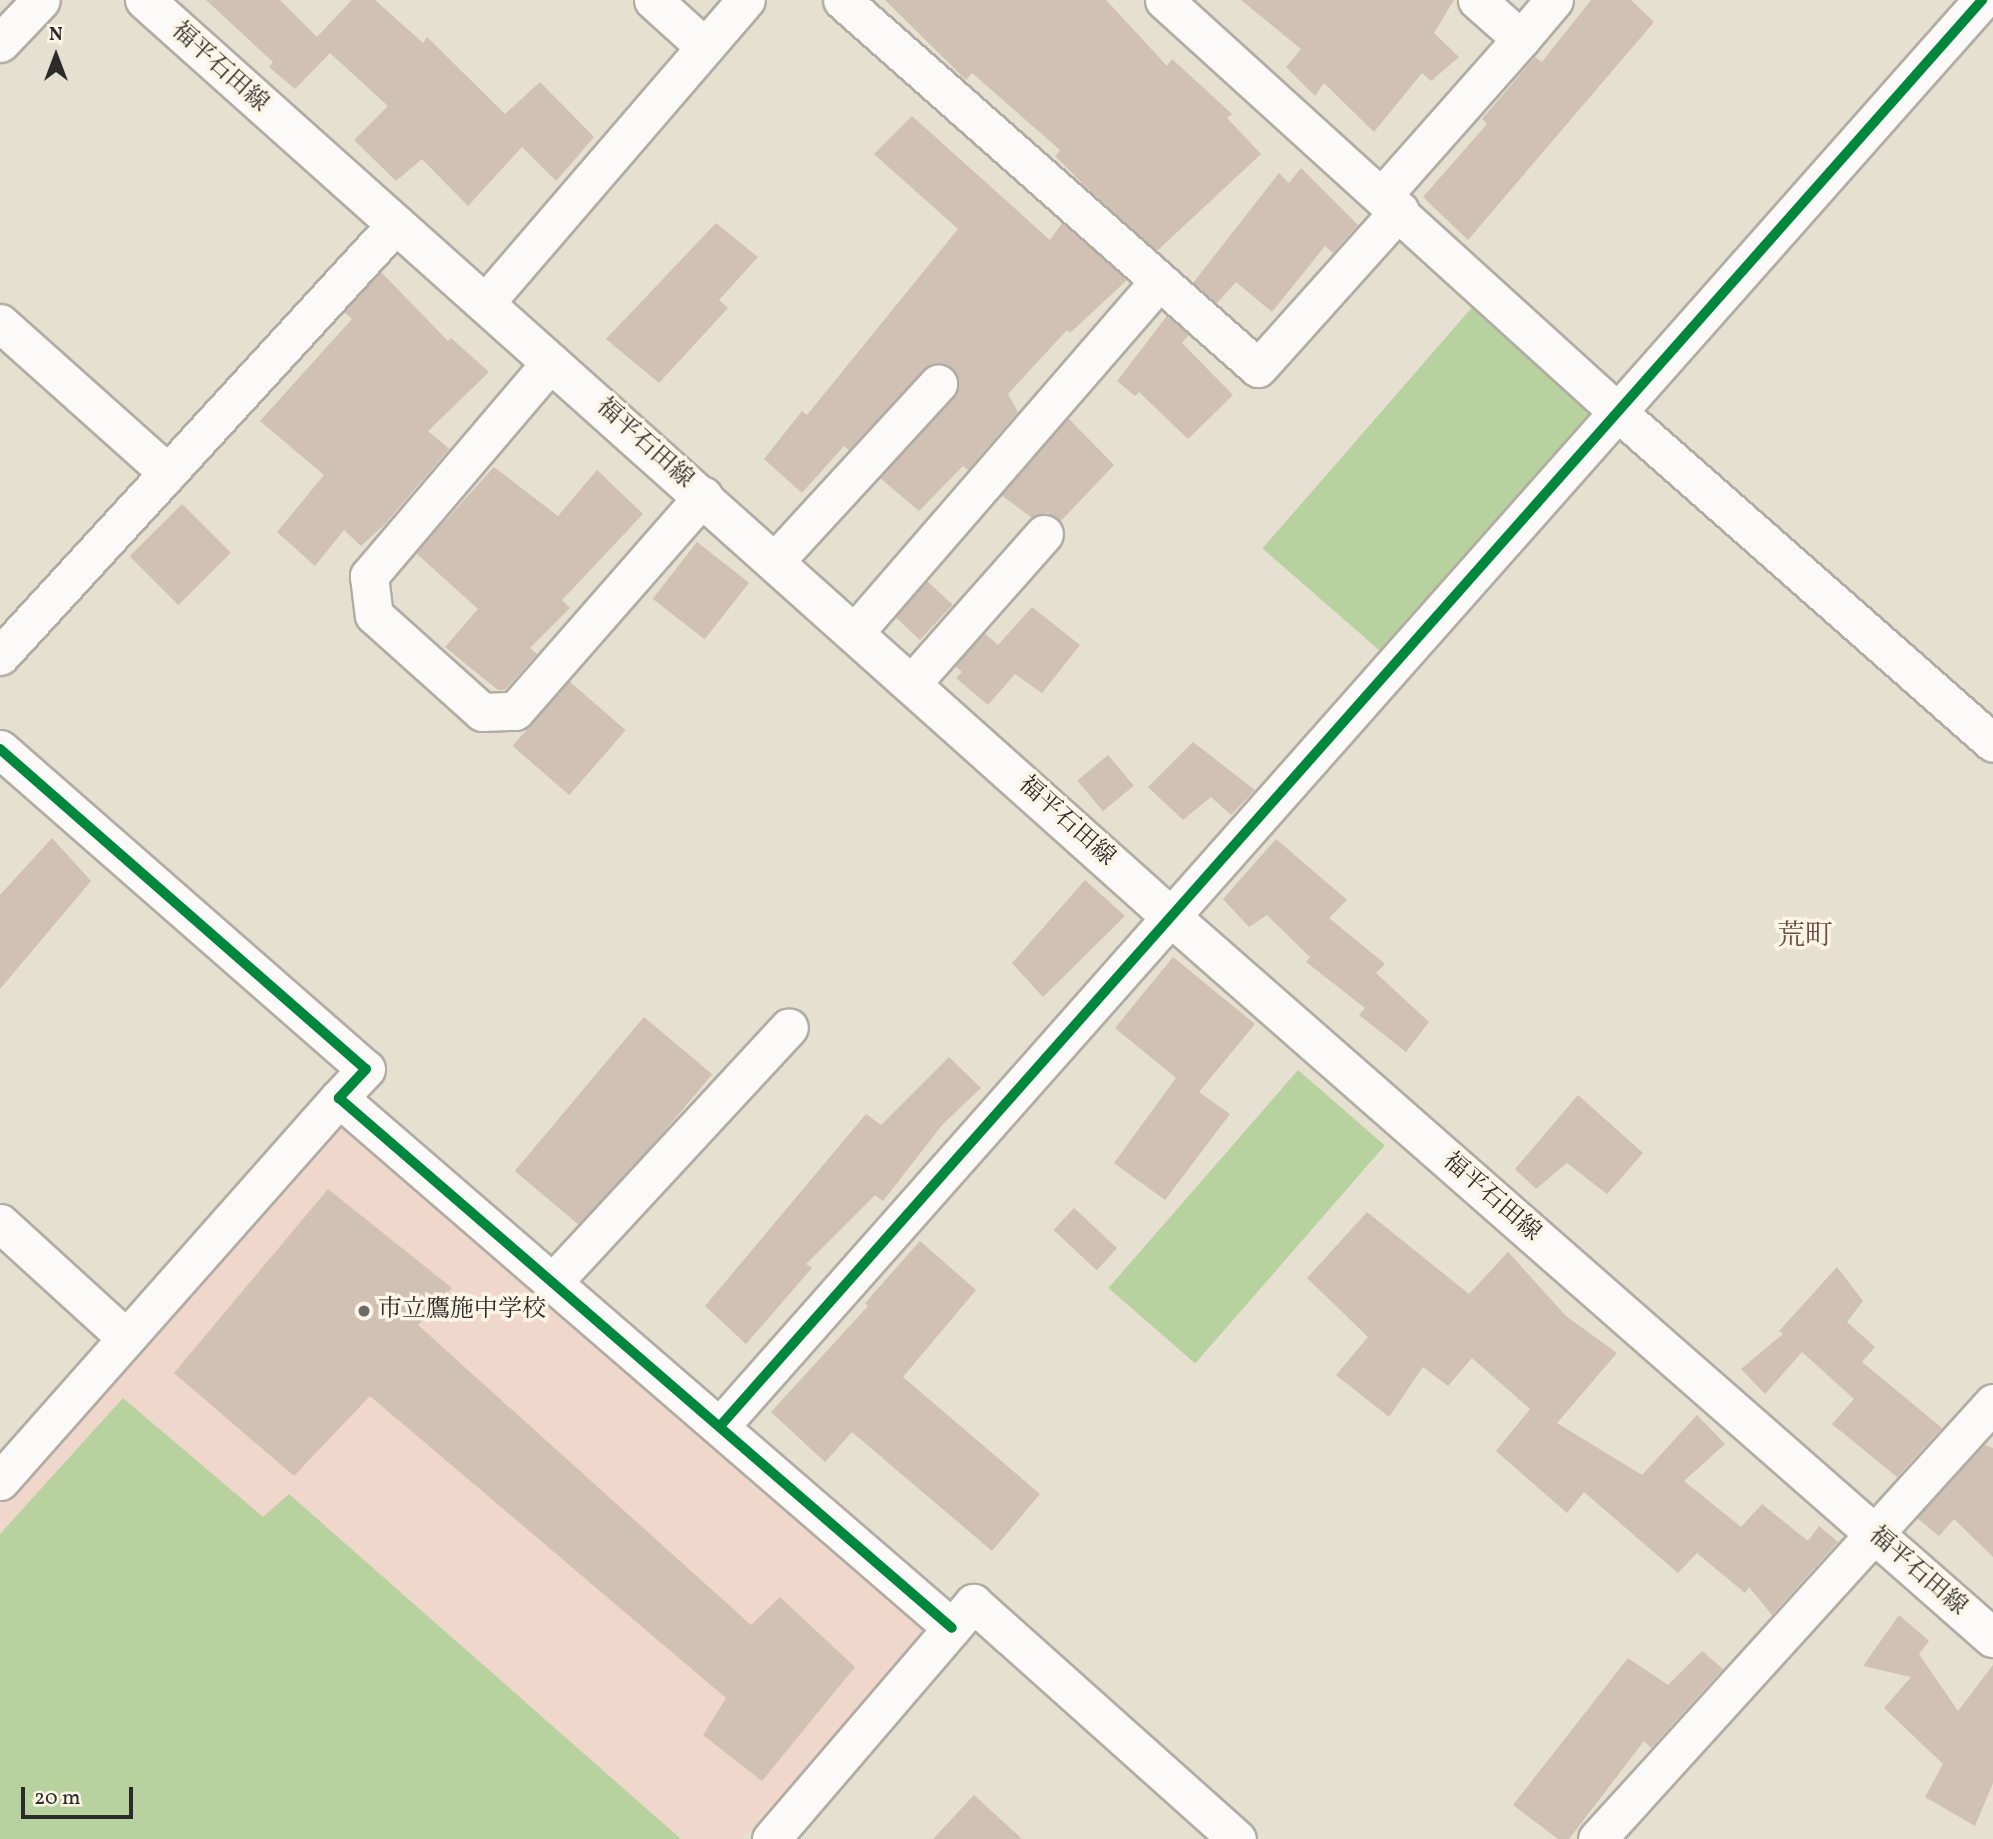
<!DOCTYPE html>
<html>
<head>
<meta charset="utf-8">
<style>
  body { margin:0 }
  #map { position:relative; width:1993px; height:1839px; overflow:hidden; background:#e5e0cf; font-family:Vollkorn,"Noto Serif JP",serif }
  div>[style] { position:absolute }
  .built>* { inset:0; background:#efd8cb }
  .green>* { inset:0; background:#b8d29f; transform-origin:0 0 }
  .building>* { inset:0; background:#d1c0b4; transform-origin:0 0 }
  .roads { filter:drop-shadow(2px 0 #b1ada3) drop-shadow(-2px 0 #b1ada3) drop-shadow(0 2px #b1ada3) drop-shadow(0 -2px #b1ada3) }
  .minor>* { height:37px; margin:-18.5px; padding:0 18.5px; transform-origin:18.5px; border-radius:18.5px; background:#fbfaf8 }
  .secondary>* { height:38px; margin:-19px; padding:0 19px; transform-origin:19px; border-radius:19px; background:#fbfaf8 }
  .cycleway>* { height:10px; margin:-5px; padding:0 5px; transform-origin:5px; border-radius:5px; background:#00873e }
  .dots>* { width:19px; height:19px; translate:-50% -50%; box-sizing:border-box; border:4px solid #fcf5e5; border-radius:50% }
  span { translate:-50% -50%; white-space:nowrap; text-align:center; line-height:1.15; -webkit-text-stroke:7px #fcf5e5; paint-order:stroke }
  .street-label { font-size:24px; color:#2b2b2b }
  .poi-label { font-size:24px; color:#2b2b2b }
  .left { translate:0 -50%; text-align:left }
  .quarter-label { font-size:28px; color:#6a4f48 }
  .north { position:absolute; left:21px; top:21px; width:70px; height:70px; -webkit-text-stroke:5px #fcf5e5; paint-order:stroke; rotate:0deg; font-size:19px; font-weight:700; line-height:28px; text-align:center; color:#2b2b2b }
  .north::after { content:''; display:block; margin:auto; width:24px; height:32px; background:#2b2b2b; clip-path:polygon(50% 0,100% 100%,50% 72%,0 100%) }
  .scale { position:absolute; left:21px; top:1787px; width:112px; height:32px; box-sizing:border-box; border:4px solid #2b2b2b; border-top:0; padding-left:9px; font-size:21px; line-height:24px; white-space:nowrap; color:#2b2b2b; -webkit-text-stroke:5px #fcf5e5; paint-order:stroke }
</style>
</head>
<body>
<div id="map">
  <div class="built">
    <div style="clip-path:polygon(335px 1119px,936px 1629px,741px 1839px,0 1839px,0 1504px)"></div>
  </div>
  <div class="green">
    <div style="left:1475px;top:304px;width:169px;height:324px;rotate:41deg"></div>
    <div style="left:1298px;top:1070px;width:115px;height:289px;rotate:41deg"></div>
    <div style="clip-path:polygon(123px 1398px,263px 1517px,289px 1494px,681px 1839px,0 1839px,0 1534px)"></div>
  </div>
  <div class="building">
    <div style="clip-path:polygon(206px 0,280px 0,317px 37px,352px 0,375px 0,423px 43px,427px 37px,505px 114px,540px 82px,594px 137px,556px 181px,522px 147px,468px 206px,422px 159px,396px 181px,354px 140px,388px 106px,330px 53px,295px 89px,269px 67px,273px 62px)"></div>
    <div style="clip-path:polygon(885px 0,1106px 0,1167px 66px,1172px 59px,1232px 114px,1227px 118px,1261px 154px,1157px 251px,1087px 188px,1055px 156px,1060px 150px,972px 73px,966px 80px)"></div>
    <div style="clip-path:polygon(1241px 0,1454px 0,1434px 33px,1459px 57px,1431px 81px,1422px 73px,1374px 132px,1324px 83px,1315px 96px,1286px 67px,1301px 49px)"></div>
    <div style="clip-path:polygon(1591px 0,1631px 0,1654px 22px,1468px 240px,1423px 197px,1487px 124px,1482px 119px,1535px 57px,1542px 62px)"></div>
    <div style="clip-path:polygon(912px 116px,1050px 240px,1062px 223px,1127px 280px,1070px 333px,1067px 330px,1008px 394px,1018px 412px,968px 470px,963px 466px,919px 511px,880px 478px,954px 398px,958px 377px,943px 364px,923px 370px,849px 450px,844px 446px,802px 493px,764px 459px,802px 411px,807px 415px,958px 229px,874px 154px)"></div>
    <div style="clip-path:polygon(1301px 168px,1358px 225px,1333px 253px,1325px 246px,1272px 312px,1236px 282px,1217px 303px,1193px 283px,1279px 173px,1289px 183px)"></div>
    <div style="clip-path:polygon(716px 223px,758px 257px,719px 300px,728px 308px,659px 383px,606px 339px)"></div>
    <div style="clip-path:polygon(381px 272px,448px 341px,451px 338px,489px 372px,428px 431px,449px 449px,385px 524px,361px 546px,344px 530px,315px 566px,277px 532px,324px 475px,260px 421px,352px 319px,344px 312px)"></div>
    <div style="clip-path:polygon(1167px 316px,1189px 335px,1182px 343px,1233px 395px,1188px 439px,1139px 392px,1135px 396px,1117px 381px)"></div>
    <div style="clip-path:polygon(1068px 418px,1114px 465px,1060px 522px,1048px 513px,1032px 518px,1001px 495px)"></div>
    <div style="clip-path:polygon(494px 467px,558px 516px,597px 470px,643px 514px,562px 600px,570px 608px,530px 648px,537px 654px,505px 690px,498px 690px,445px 647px,478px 609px,416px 553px)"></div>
    <div style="left:182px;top:504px;width:69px;height:74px;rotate:45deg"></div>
    <div style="left:697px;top:542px;width:66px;height:72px;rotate:38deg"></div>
    <div style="left:927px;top:581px;width:35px;height:48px;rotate:43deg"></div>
    <div style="clip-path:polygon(1032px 607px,1080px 645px,1042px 693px,1015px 674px,988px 705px,956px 678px,962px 672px,955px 666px,984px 633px,998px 645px)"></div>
    <div style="left:569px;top:681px;width:75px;height:86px;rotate:41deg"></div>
    <div style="clip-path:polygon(1193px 742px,1255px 790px,1231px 815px,1211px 797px,1183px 820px,1148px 787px)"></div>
    <div style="left:1108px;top:755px;width:40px;height:40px;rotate:50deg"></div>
    <div style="clip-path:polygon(52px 838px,91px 881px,0 989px,0 895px)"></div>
    <div style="clip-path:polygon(1276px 839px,1347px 900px,1329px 918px,1385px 964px,1376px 973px,1429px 1022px,1406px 1052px,1359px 1015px,1365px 1008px,1306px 962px,1310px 957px,1267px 915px,1249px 927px,1223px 899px)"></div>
    <div style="clip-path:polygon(1085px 880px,1125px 916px,1043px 997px,1012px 963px)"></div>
    <div style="clip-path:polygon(1173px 957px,1255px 1024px,1199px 1092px,1230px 1114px,1165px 1200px,1114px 1163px,1176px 1078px,1115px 1028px)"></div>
    <div style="left:644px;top:1017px;width:89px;height:201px;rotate:40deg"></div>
    <div style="clip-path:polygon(949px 1057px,981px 1088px,943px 1124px,883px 1201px,875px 1195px,806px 1264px,812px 1268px,746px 1344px,705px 1306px,866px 1114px,881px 1125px)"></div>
    <div style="clip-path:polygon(1578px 1095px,1643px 1153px,1607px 1194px,1567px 1163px,1536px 1189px,1515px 1169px)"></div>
    <div style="clip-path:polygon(328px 1189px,452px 1288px,418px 1325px,751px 1625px,780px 1597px,855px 1667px,762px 1781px,703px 1735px,726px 1698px,370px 1396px,294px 1476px,174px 1373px)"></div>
    <div style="left:1074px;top:1208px;width:59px;height:30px;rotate:43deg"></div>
    <div style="clip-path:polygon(1367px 1212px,1469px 1294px,1508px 1252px,1566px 1316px,1617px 1353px,1557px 1423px,1642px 1475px,1697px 1415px,1725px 1444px,1684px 1481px,1741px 1527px,1762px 1504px,1808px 1541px,1819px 1526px,1838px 1542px,1772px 1615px,1749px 1587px,1745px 1593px,1697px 1553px,1678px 1573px,1584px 1492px,1567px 1513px,1496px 1451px,1530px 1409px,1472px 1358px,1448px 1386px,1423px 1367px,1389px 1417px,1336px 1375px,1368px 1337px,1307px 1278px)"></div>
    <div style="clip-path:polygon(920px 1241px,976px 1290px,903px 1377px,1040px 1494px,992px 1551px,852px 1432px,825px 1462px,771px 1412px,868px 1306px,865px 1303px)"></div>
    <div style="clip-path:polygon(1837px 1267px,1863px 1301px,1847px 1322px,1875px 1347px,1862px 1362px,1942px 1428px,1897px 1477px,1832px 1424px,1854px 1399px,1802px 1352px,1765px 1394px,1741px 1369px,1783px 1334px,1779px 1331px)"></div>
    <div style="clip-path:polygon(1984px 1445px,1993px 1448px,1993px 1557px,1954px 1519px,1939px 1536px,1917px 1518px)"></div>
    <div style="clip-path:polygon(1899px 1615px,1929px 1641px,1919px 1654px,1958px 1711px,1993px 1665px,1993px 1783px,1975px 1826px,1925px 1797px,1943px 1764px,1884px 1708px,1911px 1677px,1863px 1666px)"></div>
    <div style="clip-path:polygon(1702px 1651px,1723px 1669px,1651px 1748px,1644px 1741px,1569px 1839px,1558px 1839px,1513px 1805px,1628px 1658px,1668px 1685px)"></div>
    <div style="clip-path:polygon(974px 1795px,1022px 1839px,933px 1839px)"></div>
  </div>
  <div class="roads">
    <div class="minor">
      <div style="left:653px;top:0;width:70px;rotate:42.1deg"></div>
      <div style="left:842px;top:0;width:555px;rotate:41.5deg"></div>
      <div style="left:1258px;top:368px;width:212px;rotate:-48.1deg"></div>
      <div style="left:1164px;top:0;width:616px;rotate:42.24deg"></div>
      <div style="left:1620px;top:414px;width:497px;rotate:41.4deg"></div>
      <div style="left:1521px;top:39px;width:51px;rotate:-49.8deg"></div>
      <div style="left:0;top:43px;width:59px;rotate:-46.4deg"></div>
      <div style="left:1383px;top:195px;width:208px;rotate:-48.5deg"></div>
      <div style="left:1521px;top:39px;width:59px;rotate:-138.4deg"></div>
      <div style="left:485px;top:303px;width:400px;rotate:-49.3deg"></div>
      <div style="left:0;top:323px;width:225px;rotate:41.8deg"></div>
      <div style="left:551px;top:362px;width:281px;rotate:130.4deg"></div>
      <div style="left:369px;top:576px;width:39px;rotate:83deg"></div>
      <div style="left:374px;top:615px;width:145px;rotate:41.9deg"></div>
      <div style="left:482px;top:712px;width:33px;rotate:-2deg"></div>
      <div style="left:515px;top:711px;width:286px;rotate:-48.8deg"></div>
      <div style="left:775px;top:561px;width:241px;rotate:-47.4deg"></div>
      <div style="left:855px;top:632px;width:462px;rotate:-49.1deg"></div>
      <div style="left:0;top:656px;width:586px;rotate:-47.49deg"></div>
      <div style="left:912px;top:683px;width:199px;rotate:-48.5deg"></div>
      <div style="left:0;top:749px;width:486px;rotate:41.2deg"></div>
      <div style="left:366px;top:1069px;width:40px;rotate:133deg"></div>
      <div style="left:339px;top:1098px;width:810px;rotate:40.85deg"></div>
      <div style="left:0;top:1223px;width:169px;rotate:42.4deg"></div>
      <div style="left:553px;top:1282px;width:347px;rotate:-47.2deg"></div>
      <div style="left:721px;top:1425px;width:1903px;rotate:-48.49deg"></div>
      <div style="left:0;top:1481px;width:511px;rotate:-48.49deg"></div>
      <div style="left:771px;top:1839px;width:311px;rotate:-49.4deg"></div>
      <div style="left:973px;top:1603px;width:354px;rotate:41.8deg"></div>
      <div style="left:1597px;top:1839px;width:589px;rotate:-47.75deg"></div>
    </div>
    <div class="secondary">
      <div style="left:145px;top:0;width:1375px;rotate:41.79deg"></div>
      <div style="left:1170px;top:916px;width:1095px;rotate:41.26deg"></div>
    </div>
  </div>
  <div class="cycleway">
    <div style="left:0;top:749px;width:486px;rotate:41.2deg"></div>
    <div style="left:366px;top:1069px;width:40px;rotate:133deg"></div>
    <div style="left:339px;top:1098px;width:810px;rotate:40.85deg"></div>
    <div style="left:721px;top:1425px;width:1903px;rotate:-48.49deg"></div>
  </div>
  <div class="dots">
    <div style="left:364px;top:1311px;background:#6c6a64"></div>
  </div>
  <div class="street-label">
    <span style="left:219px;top:68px;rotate:42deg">福平石田線</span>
    <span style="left:644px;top:444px;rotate:42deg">福平石田線</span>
    <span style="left:1066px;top:822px;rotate:42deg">福平石田線</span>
    <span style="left:1491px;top:1198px;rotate:41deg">福平石田線</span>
    <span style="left:1917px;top:1572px;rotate:41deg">福平石田線</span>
  </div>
  <div class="poi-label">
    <span class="left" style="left:378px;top:1311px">市立鷹施中学校</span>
  </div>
  <div class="quarter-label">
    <span style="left:1805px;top:937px">荒町</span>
  </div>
  <div class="north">N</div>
  <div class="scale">20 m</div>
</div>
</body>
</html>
